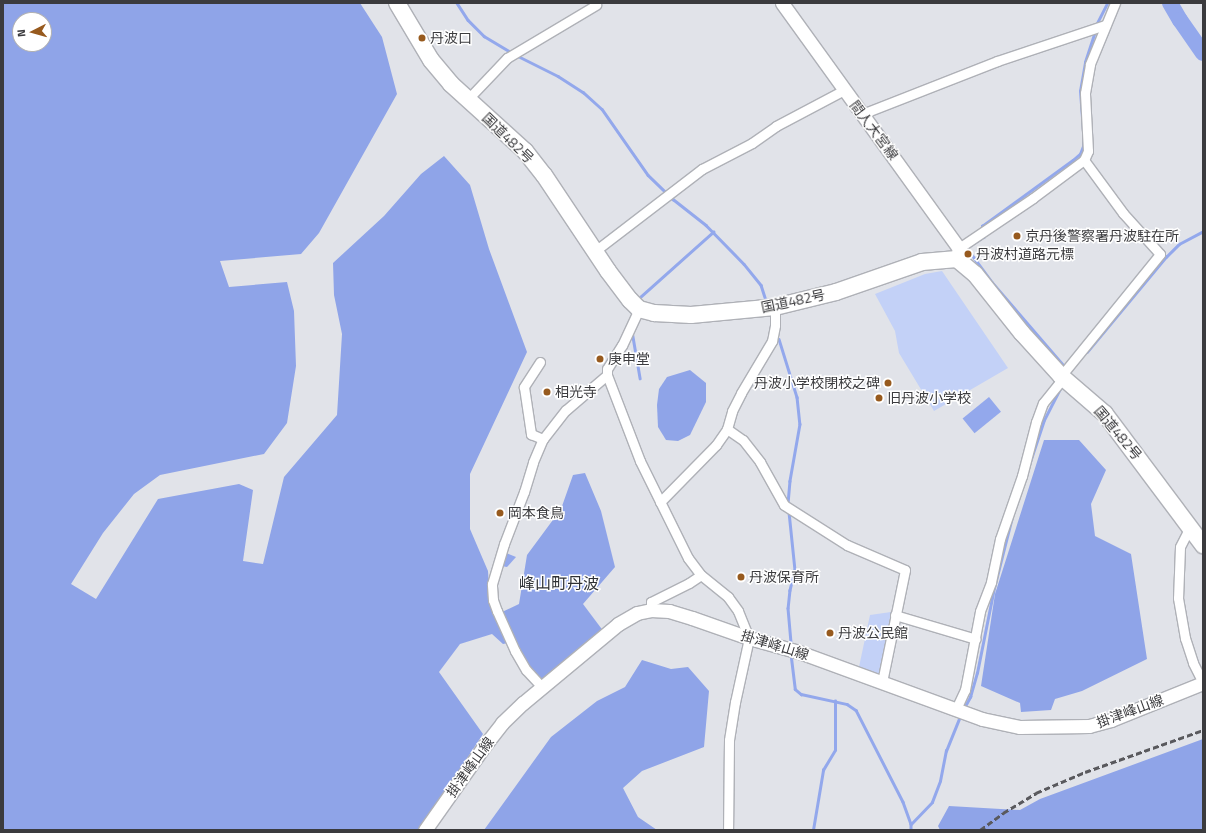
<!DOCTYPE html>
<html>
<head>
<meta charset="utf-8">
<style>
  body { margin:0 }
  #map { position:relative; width:1206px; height:833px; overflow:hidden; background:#e1e3e9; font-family:"Titillium Web","Noto Sans JP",sans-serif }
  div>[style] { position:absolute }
  .green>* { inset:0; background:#c3d1f7 }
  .forest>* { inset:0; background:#8fa4e8 }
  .water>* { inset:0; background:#93a8ec; transform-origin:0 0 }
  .stream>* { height:2.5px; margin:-1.25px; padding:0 1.25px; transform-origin:1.25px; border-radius:1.25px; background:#93a8ec }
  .river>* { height:16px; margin:-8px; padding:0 8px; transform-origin:8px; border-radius:8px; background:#93a8ec }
  .roads { filter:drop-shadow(1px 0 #afb1b7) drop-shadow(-1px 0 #afb1b7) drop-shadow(0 1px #afb1b7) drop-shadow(0 -1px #afb1b7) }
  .minor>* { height:9px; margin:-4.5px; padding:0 4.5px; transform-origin:4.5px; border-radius:4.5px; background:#fff }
  .secondary>* { height:13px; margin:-6.5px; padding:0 6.5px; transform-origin:6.5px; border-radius:6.5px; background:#fff }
  .trunk>* { height:16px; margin:-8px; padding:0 8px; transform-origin:8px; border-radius:8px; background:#fff }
  .rail>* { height:2.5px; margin-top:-1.25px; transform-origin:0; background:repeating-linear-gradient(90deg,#59595d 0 6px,transparent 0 9px) }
  .dots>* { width:11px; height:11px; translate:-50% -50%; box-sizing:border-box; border:2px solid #fff; border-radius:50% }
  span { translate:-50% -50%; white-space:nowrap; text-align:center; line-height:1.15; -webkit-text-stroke:3px #fff; paint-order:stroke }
  .poi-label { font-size:14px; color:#3b3b3e }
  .left { translate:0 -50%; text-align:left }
  .right { translate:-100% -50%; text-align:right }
  .street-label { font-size:14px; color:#3b3b3e }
  .quarter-label { font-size:16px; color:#2f3135 }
  .frame { position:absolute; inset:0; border:4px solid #3b3b3e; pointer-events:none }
  .north { position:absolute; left:12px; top:12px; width:40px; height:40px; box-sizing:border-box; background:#fff; border:1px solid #b1b1b2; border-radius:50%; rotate:264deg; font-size:11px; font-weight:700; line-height:16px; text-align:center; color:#3b3b3e }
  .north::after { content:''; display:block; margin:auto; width:14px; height:18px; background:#975a1e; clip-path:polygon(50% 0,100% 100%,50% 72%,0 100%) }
</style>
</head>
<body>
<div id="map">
  <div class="green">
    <div style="clip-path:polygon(942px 271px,1008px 368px,934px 411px,899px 353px,895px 331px,875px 294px,925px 274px)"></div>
    <div style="clip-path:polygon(891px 612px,880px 674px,859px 667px,870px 615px)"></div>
  </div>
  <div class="forest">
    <div style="clip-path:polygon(evenodd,3px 3px,360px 3px,382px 37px,397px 94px,319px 233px,301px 254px,220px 261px,229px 287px,287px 282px,294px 311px,296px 366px,287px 423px,264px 454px,160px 475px,134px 494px,103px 533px,71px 584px,96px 599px,158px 499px,239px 484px,253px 490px,243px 561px,263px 564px,284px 477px,337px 415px,342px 334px,334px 295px,333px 263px,384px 216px,421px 174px,444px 156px,470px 185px,489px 249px,527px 352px,470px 474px,470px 529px,488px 571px,490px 601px,508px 643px,503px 644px,492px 634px,460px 644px,439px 672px,483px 734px,420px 830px,3px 830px,3px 3px,20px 20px,44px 20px,44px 44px,20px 44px,20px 20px)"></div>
    <div style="clip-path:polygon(690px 370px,706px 383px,706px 402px,690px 435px,678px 441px,666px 440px,658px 427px,657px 405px,659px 389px,667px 377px)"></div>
    <div style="clip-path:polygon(1044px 440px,1079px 440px,1106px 470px,1091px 504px,1095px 536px,1131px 554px,1147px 659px,1082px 691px,1055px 699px,1051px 710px,1021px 712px,1020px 703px,981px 686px,995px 594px)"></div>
    <div style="clip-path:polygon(585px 473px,601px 511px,615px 567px,583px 604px,604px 632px,546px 679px,540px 679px,528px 669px,502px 612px,519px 604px,527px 555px,561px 509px,573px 475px)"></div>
    <div style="clip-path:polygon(642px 660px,671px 669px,688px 667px,709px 691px,704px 747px,642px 771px,623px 788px,638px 817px,657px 830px,484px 830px,551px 737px,597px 701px,625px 687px)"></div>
    <div style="clip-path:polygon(1203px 739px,1203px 830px,940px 830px,938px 826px,949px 806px,1020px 810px,1040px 799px)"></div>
  </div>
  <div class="water">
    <div style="left:989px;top:397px;width:19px;height:34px;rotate:51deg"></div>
    <div style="clip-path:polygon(506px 553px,516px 557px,507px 567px,501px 566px)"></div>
  </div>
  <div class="stream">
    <div style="left:457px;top:3px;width:20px;rotate:57deg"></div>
    <div style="left:468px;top:20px;width:23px;rotate:45deg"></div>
    <div style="left:484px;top:36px;width:33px;rotate:31deg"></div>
    <div style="left:1096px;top:25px;width:25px;rotate:-63deg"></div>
    <div style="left:516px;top:55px;width:47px;rotate:26.6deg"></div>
    <div style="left:558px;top:76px;width:30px;rotate:33deg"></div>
    <div style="left:583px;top:92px;width:25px;rotate:42deg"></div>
    <div style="left:602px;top:109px;width:80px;rotate:55.1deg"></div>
    <div style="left:648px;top:175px;width:35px;rotate:44deg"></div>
    <div style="left:673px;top:199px;width:42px;rotate:38.2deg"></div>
    <div style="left:706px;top:225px;width:54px;rotate:45.7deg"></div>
    <div style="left:744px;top:264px;width:27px;rotate:51deg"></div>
    <div style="left:761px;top:285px;width:19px;rotate:72deg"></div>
    <div style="left:1083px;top:131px;width:40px;rotate:-94.3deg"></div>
    <div style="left:1080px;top:91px;width:29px;rotate:-80deg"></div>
    <div style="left:1085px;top:62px;width:32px;rotate:-72deg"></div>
    <div style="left:983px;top:229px;width:3px;rotate:-108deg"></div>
    <div style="left:982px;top:226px;width:112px;rotate:-36deg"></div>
    <div style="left:1073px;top:160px;width:9px;rotate:-41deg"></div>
    <div style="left:1080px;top:154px;width:9px;rotate:-69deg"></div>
    <div style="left:1083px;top:146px;width:10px;rotate:-90deg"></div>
    <div style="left:984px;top:234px;width:3px;rotate:90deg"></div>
    <div style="left:984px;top:237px;width:20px;rotate:147deg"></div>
    <div style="left:967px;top:248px;width:42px;rotate:53.7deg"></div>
    <div style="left:992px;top:282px;width:113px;rotate:49.3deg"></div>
    <div style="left:638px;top:299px;width:101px;rotate:-41.8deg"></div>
    <div style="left:632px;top:331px;width:48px;rotate:80.3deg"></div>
    <div style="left:779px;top:339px;width:61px;rotate:72.8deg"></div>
    <div style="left:797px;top:397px;width:27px;rotate:84deg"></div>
    <div style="left:800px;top:424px;width:58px;rotate:100deg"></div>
    <div style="left:790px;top:481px;width:24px;rotate:95deg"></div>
    <div style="left:1087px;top:352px;width:124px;rotate:-50.3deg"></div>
    <div style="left:1166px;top:257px;width:18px;rotate:-45deg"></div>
    <div style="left:1179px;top:244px;width:27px;rotate:-28deg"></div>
    <div style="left:1029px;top:465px;width:47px;rotate:-71.6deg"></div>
    <div style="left:1044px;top:420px;width:35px;rotate:-63deg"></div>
    <div style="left:789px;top:512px;width:58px;rotate:84.1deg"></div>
    <div style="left:795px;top:570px;width:21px;rotate:104deg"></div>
    <div style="left:790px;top:590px;width:18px;rotate:96deg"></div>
    <div style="left:788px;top:608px;width:37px;rotate:85deg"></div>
    <div style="left:791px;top:654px;width:35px;rotate:83deg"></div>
    <div style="left:795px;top:689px;width:8px;rotate:40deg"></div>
    <div style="left:801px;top:694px;width:47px;rotate:12.3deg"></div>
    <div style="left:847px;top:704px;width:11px;rotate:34deg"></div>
    <div style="left:856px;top:710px;width:103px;rotate:62.9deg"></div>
    <div style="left:903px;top:802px;width:23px;rotate:70deg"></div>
    <div style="left:911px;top:824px;width:6px;rotate:90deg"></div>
    <div style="left:964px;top:708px;width:13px;rotate:-61deg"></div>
    <div style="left:970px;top:697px;width:25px;rotate:-74deg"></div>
    <div style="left:977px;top:673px;width:87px;rotate:-78.7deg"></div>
    <div style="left:994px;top:588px;width:73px;rotate:-75.8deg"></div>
    <div style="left:911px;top:824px;width:30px;rotate:-46deg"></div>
    <div style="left:932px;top:802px;width:22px;rotate:-69deg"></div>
    <div style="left:940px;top:781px;width:31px;rotate:-79deg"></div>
    <div style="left:946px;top:751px;width:38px;rotate:-68deg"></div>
    <div style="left:813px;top:830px;width:61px;rotate:-80.5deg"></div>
    <div style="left:823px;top:770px;width:23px;rotate:-59deg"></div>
    <div style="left:835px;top:750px;width:49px;rotate:-90deg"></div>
  </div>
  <div class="river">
    <div style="left:1170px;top:3px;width:20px;rotate:60deg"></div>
    <div style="left:1180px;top:20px;width:40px;rotate:55.1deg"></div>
  </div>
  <div class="roads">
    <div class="minor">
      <div style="left:468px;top:99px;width:57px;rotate:-46.4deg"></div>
      <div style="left:507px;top:58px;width:104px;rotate:-30.8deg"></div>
      <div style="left:862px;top:114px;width:145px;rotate:-21.4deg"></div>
      <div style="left:997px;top:61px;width:114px;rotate:-18.4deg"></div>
      <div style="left:959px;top:248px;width:89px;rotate:-34deg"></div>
      <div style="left:1033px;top:198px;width:64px;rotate:-36.7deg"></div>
      <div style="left:1084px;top:160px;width:10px;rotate:-66deg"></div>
      <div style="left:1088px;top:151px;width:58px;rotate:-93deg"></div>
      <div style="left:1085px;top:93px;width:29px;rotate:-80deg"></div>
      <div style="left:1090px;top:64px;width:66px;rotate:-67.7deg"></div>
      <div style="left:595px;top:251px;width:135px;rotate:-37.5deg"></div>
      <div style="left:702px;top:169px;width:56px;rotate:-27.5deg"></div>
      <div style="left:752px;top:143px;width:29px;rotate:-35deg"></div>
      <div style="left:776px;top:126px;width:77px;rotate:-27.9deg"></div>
      <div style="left:639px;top:309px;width:40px;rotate:115deg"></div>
      <div style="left:622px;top:345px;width:28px;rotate:122deg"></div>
      <div style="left:607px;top:369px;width:6px;rotate:90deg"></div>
      <div style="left:607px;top:375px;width:92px;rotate:69deg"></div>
      <div style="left:640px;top:461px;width:108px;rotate:63.7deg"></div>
      <div style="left:688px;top:558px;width:21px;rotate:53deg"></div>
      <div style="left:701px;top:575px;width:35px;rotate:39deg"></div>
      <div style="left:728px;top:597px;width:17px;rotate:54deg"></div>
      <div style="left:738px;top:611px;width:29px;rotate:68deg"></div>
      <div style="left:749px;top:638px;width:66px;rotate:102.3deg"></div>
      <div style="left:735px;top:702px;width:38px;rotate:99deg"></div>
      <div style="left:729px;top:740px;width:90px;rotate:90.6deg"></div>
      <div style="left:540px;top:362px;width:30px;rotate:123deg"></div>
      <div style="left:524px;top:387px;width:48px;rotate:81.5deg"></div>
      <div style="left:531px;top:434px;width:13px;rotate:23deg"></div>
      <div style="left:1061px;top:376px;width:157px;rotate:-50.9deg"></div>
      <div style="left:1160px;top:254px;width:55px;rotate:-132.1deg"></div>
      <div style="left:1123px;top:213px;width:66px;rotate:-126.3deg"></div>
      <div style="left:727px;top:429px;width:19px;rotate:35deg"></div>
      <div style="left:743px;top:440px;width:28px;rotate:52deg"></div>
      <div style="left:760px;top:462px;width:49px;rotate:60.8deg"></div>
      <div style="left:784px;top:505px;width:75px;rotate:32.4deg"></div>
      <div style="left:847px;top:545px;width:63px;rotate:23.3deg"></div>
      <div style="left:905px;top:570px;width:114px;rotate:101.6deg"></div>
      <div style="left:660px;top:502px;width:80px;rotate:-45.5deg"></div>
      <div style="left:716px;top:445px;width:19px;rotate:-55deg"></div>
      <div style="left:727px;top:429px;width:19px;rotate:-74deg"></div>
      <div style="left:732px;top:411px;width:20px;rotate:-63deg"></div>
      <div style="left:741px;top:393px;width:61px;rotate:-59.2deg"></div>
      <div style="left:772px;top:341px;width:16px;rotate:-79deg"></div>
      <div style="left:775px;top:325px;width:18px;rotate:-90deg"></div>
      <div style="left:1190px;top:527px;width:22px;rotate:117deg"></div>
      <div style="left:1180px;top:547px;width:51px;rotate:92.2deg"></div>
      <div style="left:1178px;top:598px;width:41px;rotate:80.1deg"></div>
      <div style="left:1185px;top:638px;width:26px;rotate:72deg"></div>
      <div style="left:1193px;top:663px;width:22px;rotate:63deg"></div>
      <div style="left:651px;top:610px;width:8px;rotate:-90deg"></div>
      <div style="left:651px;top:602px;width:42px;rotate:-26.6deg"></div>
      <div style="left:689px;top:583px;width:14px;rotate:-34deg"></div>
      <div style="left:895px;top:615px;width:84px;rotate:16.5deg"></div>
      <div style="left:542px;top:687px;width:23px;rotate:-133deg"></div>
      <div style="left:526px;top:670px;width:22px;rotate:-120deg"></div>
      <div style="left:515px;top:651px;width:44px;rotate:-114.2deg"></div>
      <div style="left:497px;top:611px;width:12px;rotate:-110deg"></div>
      <div style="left:493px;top:600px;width:16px;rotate:-94deg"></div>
      <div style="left:492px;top:584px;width:42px;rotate:-73.3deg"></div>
      <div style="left:504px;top:544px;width:56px;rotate:-69deg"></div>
      <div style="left:524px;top:492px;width:31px;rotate:-73deg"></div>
      <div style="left:533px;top:462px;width:25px;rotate:-67deg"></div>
      <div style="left:543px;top:439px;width:37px;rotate:-52deg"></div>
      <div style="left:566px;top:410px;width:54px;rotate:-40.5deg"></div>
      <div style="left:956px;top:709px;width:21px;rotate:-65deg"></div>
      <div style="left:965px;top:690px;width:80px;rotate:-79.2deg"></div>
      <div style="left:980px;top:611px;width:31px;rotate:-69deg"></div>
      <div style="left:991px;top:582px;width:44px;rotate:-78.2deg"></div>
      <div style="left:1000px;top:539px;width:67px;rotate:-70.8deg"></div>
      <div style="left:1022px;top:476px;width:56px;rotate:-75.5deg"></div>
      <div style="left:1036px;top:422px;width:20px;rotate:-70deg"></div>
      <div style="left:1043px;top:403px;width:32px;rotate:-51deg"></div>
    </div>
    <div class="secondary">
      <div style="left:782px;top:3px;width:302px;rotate:54.2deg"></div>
      <div style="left:959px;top:248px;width:11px;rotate:100deg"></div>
      <div style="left:425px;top:830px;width:104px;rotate:-54.8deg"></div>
      <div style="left:485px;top:745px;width:28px;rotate:-52deg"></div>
      <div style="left:502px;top:723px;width:29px;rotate:-44deg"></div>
      <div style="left:523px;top:703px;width:124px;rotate:-39.7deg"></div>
      <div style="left:618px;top:624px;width:22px;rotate:-30deg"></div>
      <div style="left:637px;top:613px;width:14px;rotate:-12deg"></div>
      <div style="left:651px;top:610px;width:18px;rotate:3deg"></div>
      <div style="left:669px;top:611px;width:24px;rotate:17deg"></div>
      <div style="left:692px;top:618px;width:60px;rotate:19.3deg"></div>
      <div style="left:749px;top:638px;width:52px;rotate:15.6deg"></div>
      <div style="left:799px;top:652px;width:195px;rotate:20.1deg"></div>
      <div style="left:982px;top:719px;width:39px;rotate:12deg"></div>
      <div style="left:1020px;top:727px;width:69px;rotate:-0.8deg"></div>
      <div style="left:1089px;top:726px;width:23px;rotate:-15deg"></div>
      <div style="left:1111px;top:720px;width:99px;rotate:-21.9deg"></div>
    </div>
    <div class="trunk">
      <div style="left:397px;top:3px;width:66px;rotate:59.2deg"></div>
      <div style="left:431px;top:60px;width:31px;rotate:50deg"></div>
      <div style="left:451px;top:84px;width:100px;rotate:42.2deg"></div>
      <div style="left:525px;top:151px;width:31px;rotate:52deg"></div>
      <div style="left:544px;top:175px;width:115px;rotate:56.3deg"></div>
      <div style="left:608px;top:271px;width:36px;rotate:53deg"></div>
      <div style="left:630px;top:300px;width:13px;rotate:45deg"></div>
      <div style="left:639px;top:309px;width:16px;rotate:15deg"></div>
      <div style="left:654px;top:313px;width:37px;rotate:3deg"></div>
      <div style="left:691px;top:315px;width:84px;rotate:-5.4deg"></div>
      <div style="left:775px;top:307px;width:63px;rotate:-13.8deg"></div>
      <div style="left:836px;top:292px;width:91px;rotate:-19.2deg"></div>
      <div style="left:922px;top:262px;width:35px;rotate:-5deg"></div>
      <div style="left:957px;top:259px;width:23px;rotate:40deg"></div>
      <div style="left:975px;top:274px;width:75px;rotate:51.5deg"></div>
      <div style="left:1022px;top:333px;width:58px;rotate:47.8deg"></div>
      <div style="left:1061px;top:376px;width:58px;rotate:40.8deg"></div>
      <div style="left:1105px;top:414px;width:164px;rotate:53.2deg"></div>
    </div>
  </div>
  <div class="rail">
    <div style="left:980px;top:830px;width:29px;rotate:-36deg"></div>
    <div style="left:1003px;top:813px;width:39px;rotate:-31deg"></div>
    <div style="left:1036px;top:793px;width:53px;rotate:-23.2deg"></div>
    <div style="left:1085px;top:772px;width:125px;rotate:-19.6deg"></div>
  </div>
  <div class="dots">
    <div style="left:422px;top:38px;background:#975a1e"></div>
    <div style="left:1017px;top:236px;background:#975a1e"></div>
    <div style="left:968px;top:254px;background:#975a1e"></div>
    <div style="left:600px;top:359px;background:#975a1e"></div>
    <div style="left:888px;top:383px;background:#975a1e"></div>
    <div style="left:547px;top:392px;background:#975a1e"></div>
    <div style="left:879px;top:398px;background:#975a1e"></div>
    <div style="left:500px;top:513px;background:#975a1e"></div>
    <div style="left:741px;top:577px;background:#975a1e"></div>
    <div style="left:830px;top:633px;background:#975a1e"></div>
  </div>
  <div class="poi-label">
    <span class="left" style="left:430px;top:38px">丹波口</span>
    <span class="left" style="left:1025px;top:236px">京丹後警察署丹波駐在所</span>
    <span class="left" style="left:976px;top:254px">丹波村道路元標</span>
    <span class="left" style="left:608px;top:359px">庚申堂</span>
    <span class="right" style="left:880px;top:383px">丹波小学校閉校之碑</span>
    <span class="left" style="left:555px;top:392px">相光寺</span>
    <span class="left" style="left:887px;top:398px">旧丹波小学校</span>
    <span class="left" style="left:508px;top:513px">岡本食鳥</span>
    <span class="left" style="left:749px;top:577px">丹波保育所</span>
    <span class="left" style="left:838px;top:633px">丹波公民館</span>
  </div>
  <div class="street-label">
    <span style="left:874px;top:130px;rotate:53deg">間人大宮線</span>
    <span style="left:508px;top:138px;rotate:44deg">国道482号</span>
    <span style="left:793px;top:301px;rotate:-12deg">国道482号</span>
    <span style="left:1118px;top:433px;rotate:50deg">国道482号</span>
    <span style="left:775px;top:645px;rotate:17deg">掛津峰山線</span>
    <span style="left:1130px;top:711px;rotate:-20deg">掛津峰山線</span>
    <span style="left:470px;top:767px;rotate:-54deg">掛津峰山線</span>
  </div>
  <div class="quarter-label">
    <span style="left:559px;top:583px">峰山町丹波</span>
  </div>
  <div class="frame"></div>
  <div class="north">N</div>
</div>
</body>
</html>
